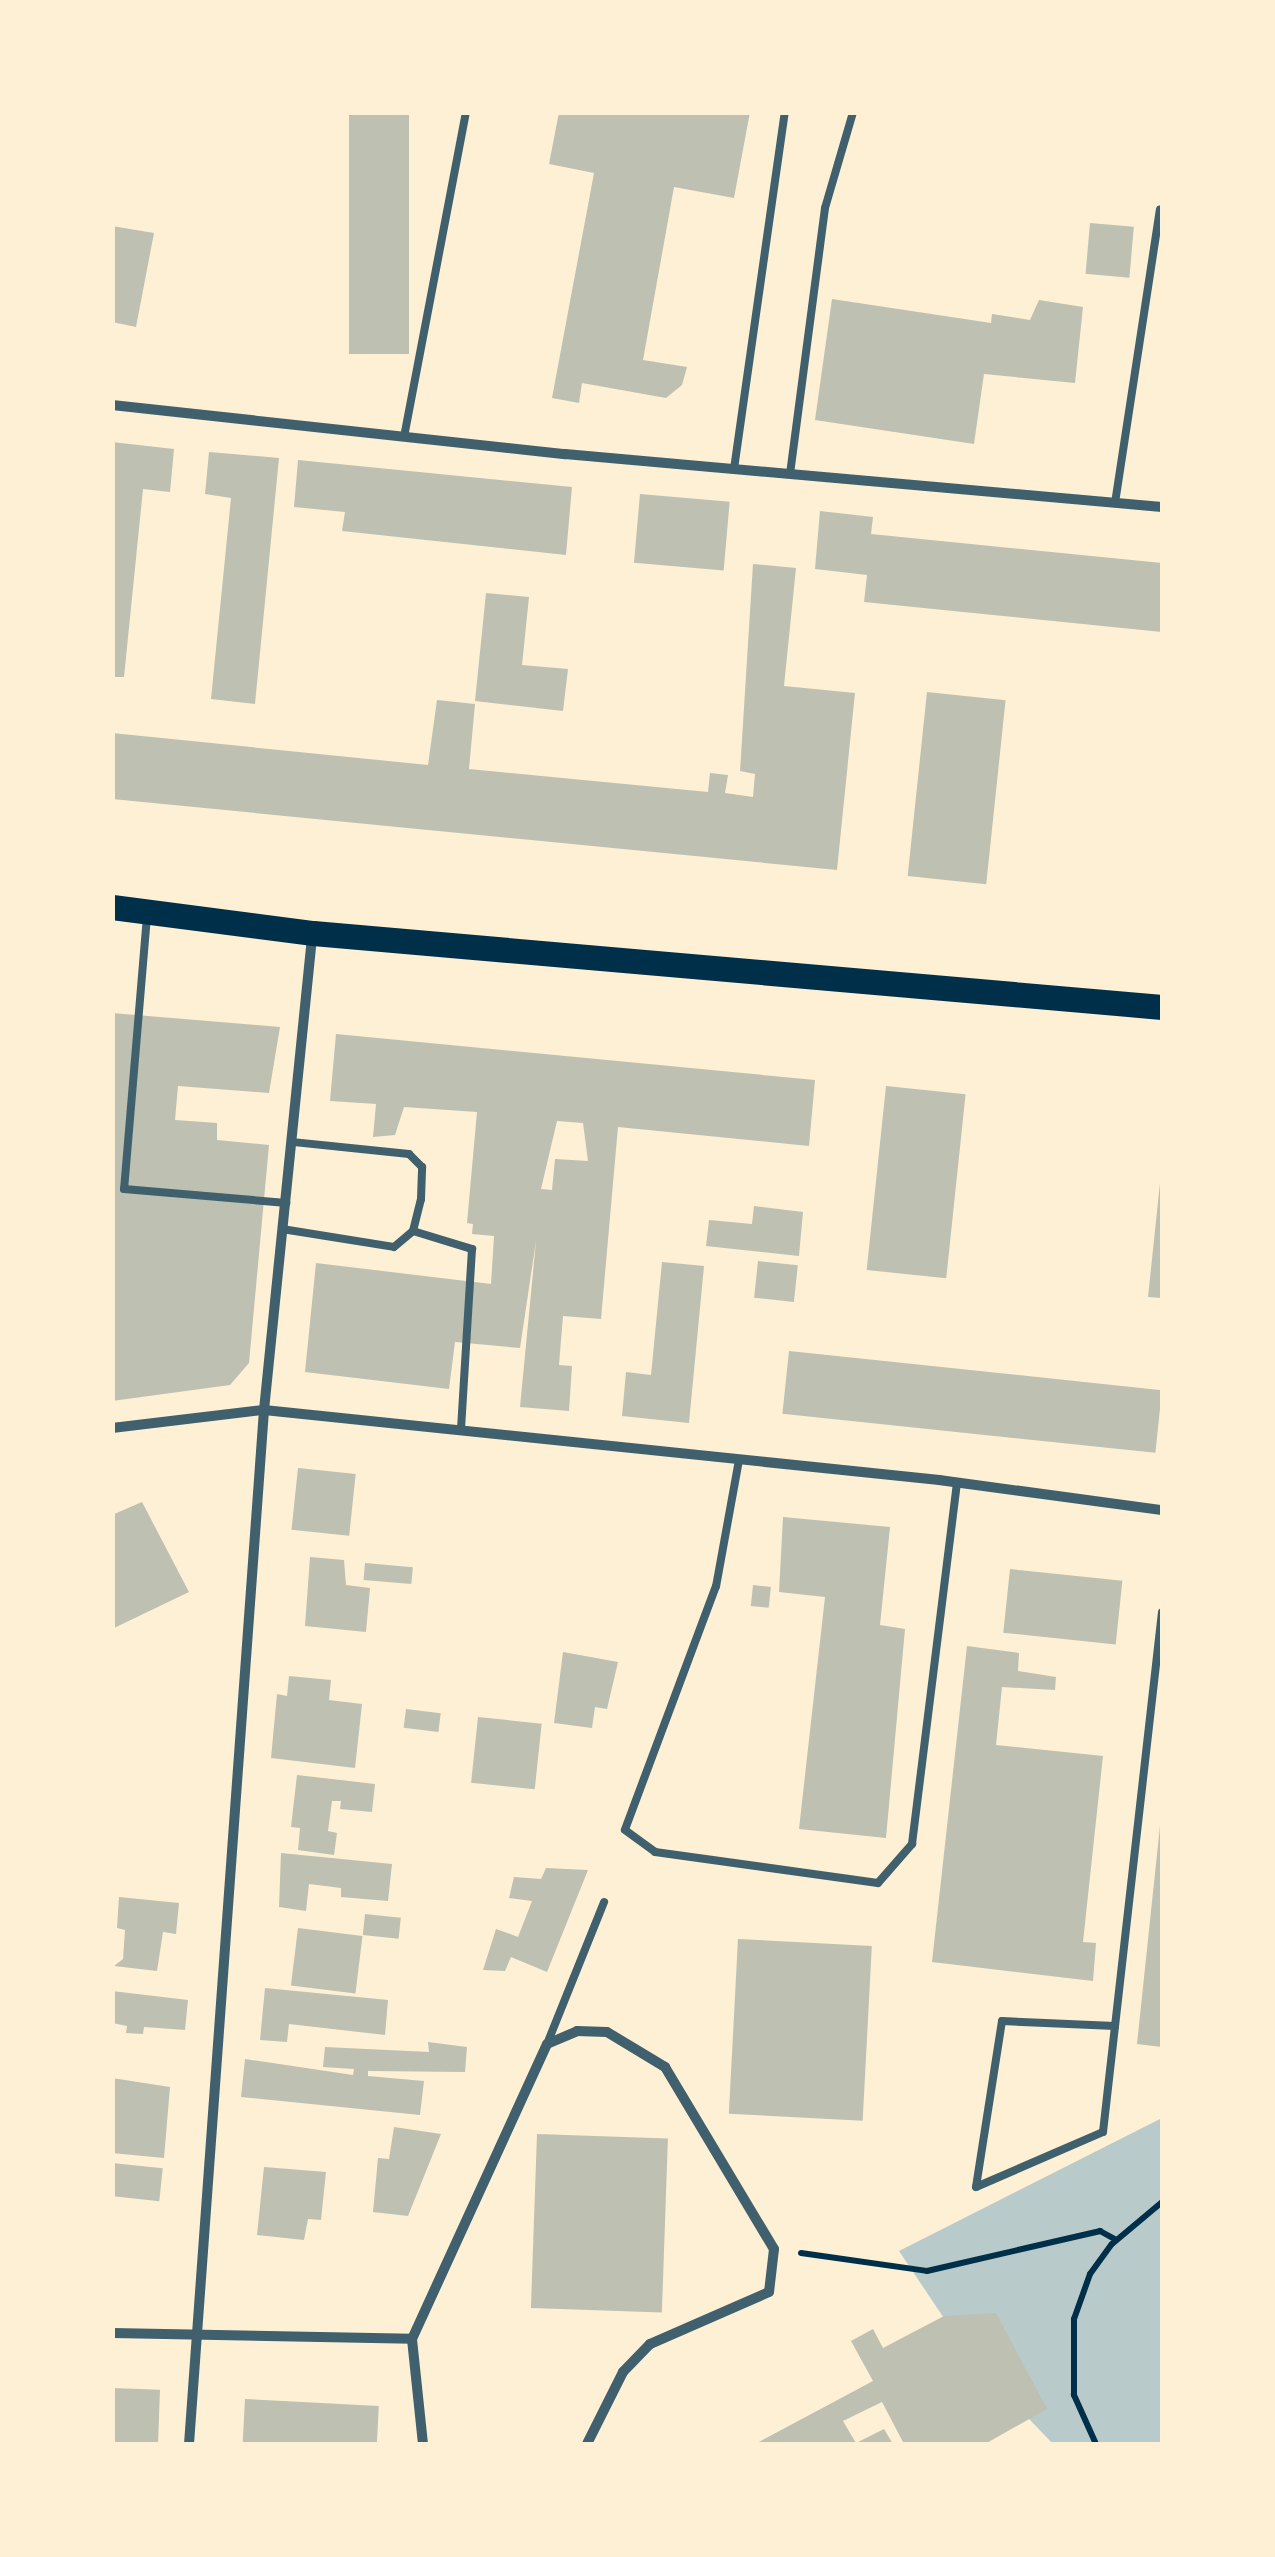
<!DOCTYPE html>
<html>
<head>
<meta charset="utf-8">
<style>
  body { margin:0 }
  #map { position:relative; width:1275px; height:2557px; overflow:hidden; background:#fdf0d5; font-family:Overpass,sans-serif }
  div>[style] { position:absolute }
  .green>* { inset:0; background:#b9caca }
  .building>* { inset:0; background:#bec0b2; transform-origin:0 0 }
  .path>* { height:6px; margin:-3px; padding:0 3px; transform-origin:3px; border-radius:3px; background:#003049 }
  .service>* { height:8px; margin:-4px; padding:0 4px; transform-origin:4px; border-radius:4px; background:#3f606c }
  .minor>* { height:10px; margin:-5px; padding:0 5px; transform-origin:5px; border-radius:5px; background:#3f606c }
  .primary>* { height:25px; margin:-12.5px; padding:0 12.5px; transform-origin:12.5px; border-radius:12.5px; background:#003049 }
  span { translate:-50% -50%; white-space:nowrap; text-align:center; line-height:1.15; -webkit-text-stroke:9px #fdf0d5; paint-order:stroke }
  .frame { position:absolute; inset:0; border:115px solid #fdf0d5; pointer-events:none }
</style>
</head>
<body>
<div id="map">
  <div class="green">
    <div style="clip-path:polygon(1162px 2118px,1162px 2444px,1053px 2444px,970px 2357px,899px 2251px)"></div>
  </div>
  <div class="building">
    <div style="left:349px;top:112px;width:60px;height:242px"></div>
    <div style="clip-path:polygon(559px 112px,750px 112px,734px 198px,674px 187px,643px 360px,687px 367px,682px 385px,666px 398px,582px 383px,579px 403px,552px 398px,594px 173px,549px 164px)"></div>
    <div style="left:1090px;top:223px;width:44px;height:51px;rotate:5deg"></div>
    <div style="clip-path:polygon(112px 226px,154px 233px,136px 327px,112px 322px)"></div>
    <div style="clip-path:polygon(832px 299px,991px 323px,992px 314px,1030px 320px,1039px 300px,1083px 307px,1075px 383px,984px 374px,974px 444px,815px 420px)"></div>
    <div style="clip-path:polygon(112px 442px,174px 449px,170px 492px,143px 489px,124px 677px,112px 677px)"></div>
    <div style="clip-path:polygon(209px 452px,279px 458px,255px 704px,211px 699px,231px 498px,205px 494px)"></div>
    <div style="clip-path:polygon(298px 460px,572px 487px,566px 555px,342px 531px,345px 512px,294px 507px)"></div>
    <div style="left:640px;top:494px;width:90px;height:69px;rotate:5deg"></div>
    <div style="clip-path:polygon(820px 511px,873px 517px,871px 534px,1162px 563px,1162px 632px,864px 602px,867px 575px,815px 569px)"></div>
    <div style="clip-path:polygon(753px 564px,796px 568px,784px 686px,855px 693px,837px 870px,112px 799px,112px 733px,428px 765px,437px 700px,475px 704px,469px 769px,708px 792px,710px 773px,728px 775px,725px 793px,753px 797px,755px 774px,740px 771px)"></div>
    <div style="clip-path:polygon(486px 593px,529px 597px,522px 665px,568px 669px,563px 711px,475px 701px)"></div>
    <div style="left:927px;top:692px;width:79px;height:185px;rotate:6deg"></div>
    <div style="clip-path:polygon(112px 1013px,280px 1027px,269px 1093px,178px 1086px,175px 1120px,217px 1123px,217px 1140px,269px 1145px,249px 1363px,230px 1385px,112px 1401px)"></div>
    <div style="clip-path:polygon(evenodd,336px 1034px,815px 1080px,809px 1146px,618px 1127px,601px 1319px,563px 1316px,559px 1365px,572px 1366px,569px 1411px,520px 1407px,536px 1241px,520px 1348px,455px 1342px,449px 1389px,305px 1372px,316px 1263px,491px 1284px,494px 1236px,472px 1234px,473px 1224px,467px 1223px,477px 1112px,404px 1107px,395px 1135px,373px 1137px,376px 1104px,330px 1101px,336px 1034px,557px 1121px,583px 1123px,588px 1161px,555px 1159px,552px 1190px,541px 1189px,557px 1121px)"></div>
    <div style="left:886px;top:1086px;width:80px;height:185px;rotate:6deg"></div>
    <div style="clip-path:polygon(1160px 1183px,1162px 1183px,1162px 1298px,1148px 1297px)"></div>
    <div style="clip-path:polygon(754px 1206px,803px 1212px,799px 1256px,706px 1246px,709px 1220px,752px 1224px)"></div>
    <div style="left:758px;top:1261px;width:40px;height:37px;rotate:6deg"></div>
    <div style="clip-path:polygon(662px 1262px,704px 1266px,689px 1423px,622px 1416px,626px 1372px,651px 1375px)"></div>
    <div style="left:789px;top:1351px;width:375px;height:63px;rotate:6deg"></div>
    <div style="left:298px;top:1468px;width:58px;height:62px;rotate:6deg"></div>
    <div style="clip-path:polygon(142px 1502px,189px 1592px,112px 1629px,112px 1515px)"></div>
    <div style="clip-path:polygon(783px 1517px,890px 1527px,880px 1625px,905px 1629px,886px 1838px,799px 1829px,825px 1597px,779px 1592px)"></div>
    <div style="clip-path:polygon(310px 1557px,344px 1560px,346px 1585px,370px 1588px,366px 1632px,305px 1626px)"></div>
    <div style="left:365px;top:1563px;width:48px;height:17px;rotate:5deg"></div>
    <div style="left:1010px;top:1569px;width:113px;height:64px;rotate:6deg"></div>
    <div style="left:753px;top:1585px;width:18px;height:21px;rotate:6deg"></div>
    <div style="clip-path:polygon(967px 1646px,1019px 1653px,1018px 1671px,1056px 1677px,1055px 1690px,1002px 1687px,996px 1745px,1103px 1756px,1083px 1942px,1096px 1943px,1093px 1981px,932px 1962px)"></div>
    <div style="clip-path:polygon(563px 1652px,618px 1662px,607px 1709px,595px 1707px,592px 1728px,554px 1723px)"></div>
    <div style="clip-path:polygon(289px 1676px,331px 1680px,329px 1700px,362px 1704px,355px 1768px,271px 1758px,277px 1694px,287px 1696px)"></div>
    <div style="left:406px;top:1709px;width:35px;height:19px;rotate:7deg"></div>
    <div style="left:478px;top:1717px;width:64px;height:66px;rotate:6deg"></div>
    <div style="clip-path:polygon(297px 1775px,375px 1784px,372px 1812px,340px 1809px,341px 1801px,332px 1801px,328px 1831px,337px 1833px,334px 1855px,298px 1850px,300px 1828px,291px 1827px)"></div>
    <div style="clip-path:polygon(1160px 1826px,1162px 1826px,1162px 2047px,1137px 2044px)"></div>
    <div style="clip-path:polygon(281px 1853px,392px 1864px,388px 1901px,341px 1897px,341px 1888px,309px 1884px,306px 1911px,279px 1907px)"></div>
    <div style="clip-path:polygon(546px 1868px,588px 1870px,547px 1972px,511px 1957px,505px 1971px,483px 1970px,496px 1929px,518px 1937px,532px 1901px,509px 1898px,514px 1877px,541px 1879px)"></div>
    <div style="clip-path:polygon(119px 1897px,179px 1903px,176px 1934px,163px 1932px,157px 1971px,114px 1966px,123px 1959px,125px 1930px,117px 1928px)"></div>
    <div style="left:365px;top:1914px;width:36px;height:21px;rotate:6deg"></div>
    <div style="left:298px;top:1928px;width:65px;height:58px;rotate:7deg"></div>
    <div style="left:738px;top:1939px;width:134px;height:175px;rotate:3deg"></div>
    <div style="clip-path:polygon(265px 1988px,388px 2000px,385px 2035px,289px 2024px,287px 2042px,260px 2040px)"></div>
    <div style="clip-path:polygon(112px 1991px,188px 2000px,185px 2030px,144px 2027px,143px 2034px,126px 2033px,127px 2026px,112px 2023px)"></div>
    <div style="clip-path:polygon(428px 2042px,467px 2047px,465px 2072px,368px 2071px,368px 2076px,424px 2081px,420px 2115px,241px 2097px,245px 2059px,353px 2075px,354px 2069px,323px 2067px,325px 2047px,429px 2052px)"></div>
    <div style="clip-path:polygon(112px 2078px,170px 2087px,164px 2158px,112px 2153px)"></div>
    <div style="clip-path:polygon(394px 2127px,441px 2134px,408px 2216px,373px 2212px,378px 2158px,389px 2159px)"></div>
    <div style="left:537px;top:2134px;width:131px;height:174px;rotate:2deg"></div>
    <div style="left:112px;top:2163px;width:51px;height:33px;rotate:6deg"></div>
    <div style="clip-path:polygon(264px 2167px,326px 2172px,321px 2220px,308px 2219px,304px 2240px,257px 2235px)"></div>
    <div style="clip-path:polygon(996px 2313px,1047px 2409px,985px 2444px,904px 2444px,882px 2402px,843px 2421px,856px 2443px,884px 2429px,893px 2444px,755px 2444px,873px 2381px,851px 2341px,873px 2329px,883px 2348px,944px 2316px)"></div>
    <div style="left:112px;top:2388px;width:48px;height:56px;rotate:2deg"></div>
    <div style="left:245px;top:2399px;width:134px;height:45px;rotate:3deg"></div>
  </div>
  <div class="path">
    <div style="left:801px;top:2253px;width:127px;rotate:8.1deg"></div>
    <div style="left:927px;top:2271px;width:178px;rotate:-13deg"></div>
    <div style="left:1100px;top:2231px;width:18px;rotate:29deg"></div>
    <div style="left:1096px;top:2444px;width:54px;rotate:-114.2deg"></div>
    <div style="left:1074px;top:2395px;width:76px;rotate:-90deg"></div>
    <div style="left:1074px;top:2319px;width:48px;rotate:-70.4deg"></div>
    <div style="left:1090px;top:2274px;width:37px;rotate:-54deg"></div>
    <div style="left:1112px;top:2244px;width:65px;rotate:-40deg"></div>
  </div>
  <div class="service">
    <div style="left:404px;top:437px;width:331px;rotate:-79.2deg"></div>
    <div style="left:734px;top:469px;width:361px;rotate:-81.9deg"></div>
    <div style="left:790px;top:474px;width:268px;rotate:-82.5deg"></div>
    <div style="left:825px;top:208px;width:100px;rotate:-73.7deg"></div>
    <div style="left:1115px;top:503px;width:297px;rotate:-81.3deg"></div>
    <div style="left:147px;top:916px;width:274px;rotate:94.8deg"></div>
    <div style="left:124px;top:1189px;width:163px;rotate:4.9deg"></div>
    <div style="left:282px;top:1229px;width:113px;rotate:9.1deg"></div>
    <div style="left:394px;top:1247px;width:25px;rotate:-40deg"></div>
    <div style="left:413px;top:1231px;width:33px;rotate:-76deg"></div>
    <div style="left:421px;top:1199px;width:32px;rotate:-88deg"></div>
    <div style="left:422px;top:1167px;width:18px;rotate:-135deg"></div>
    <div style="left:409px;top:1154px;width:118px;rotate:-174.1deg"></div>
    <div style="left:413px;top:1231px;width:62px;rotate:17deg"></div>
    <div style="left:472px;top:1249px;width:182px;rotate:93.5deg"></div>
    <div style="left:739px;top:1460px;width:128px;rotate:100.3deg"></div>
    <div style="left:716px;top:1586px;width:260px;rotate:110.5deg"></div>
    <div style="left:625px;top:1830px;width:37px;rotate:36deg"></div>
    <div style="left:655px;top:1852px;width:225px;rotate:7.9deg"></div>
    <div style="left:878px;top:1883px;width:52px;rotate:-48.9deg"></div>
    <div style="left:912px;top:1844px;width:364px;rotate:-82.9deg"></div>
    <div style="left:1115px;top:2026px;width:113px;rotate:-177.5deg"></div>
    <div style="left:1002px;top:2021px;width:168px;rotate:98.9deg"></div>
    <div style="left:976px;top:2187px;width:138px;rotate:-23.4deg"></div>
    <div style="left:1103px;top:2132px;width:523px;rotate:-83.53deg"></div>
    <div style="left:547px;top:2044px;width:153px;rotate:-68.1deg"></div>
  </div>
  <div class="minor">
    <div style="left:112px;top:405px;width:456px;rotate:6.2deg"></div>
    <div style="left:565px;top:454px;width:599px;rotate:5.07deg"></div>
    <div style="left:112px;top:1428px;width:153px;rotate:-6.8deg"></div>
    <div style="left:264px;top:1410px;width:679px;rotate:5.92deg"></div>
    <div style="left:939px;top:1480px;width:225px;rotate:7.7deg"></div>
    <div style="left:112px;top:2333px;width:300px;rotate:1.1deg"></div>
    <div style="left:189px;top:2444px;width:1037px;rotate:-85.85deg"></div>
    <div style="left:264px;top:1410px;width:476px;rotate:-84.2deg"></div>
    <div style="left:423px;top:2444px;width:106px;rotate:-96deg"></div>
    <div style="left:412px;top:2339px;width:324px;rotate:-65.4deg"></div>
    <div style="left:547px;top:2044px;width:33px;rotate:-23deg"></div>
    <div style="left:577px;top:2031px;width:30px;rotate:2deg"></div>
    <div style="left:607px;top:2032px;width:68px;rotate:31.1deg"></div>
    <div style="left:665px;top:2067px;width:212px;rotate:59.1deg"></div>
    <div style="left:774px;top:2249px;width:43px;rotate:96.6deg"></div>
    <div style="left:769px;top:2292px;width:130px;rotate:156.4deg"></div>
    <div style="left:650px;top:2344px;width:39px;rotate:134deg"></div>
    <div style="left:623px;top:2372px;width:80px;rotate:116.6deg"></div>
  </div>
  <div class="primary">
    <div style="left:112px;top:907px;width:203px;rotate:7.4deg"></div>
    <div style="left:313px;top:933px;width:852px;rotate:4.98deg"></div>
  </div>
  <div class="frame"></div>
</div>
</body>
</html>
